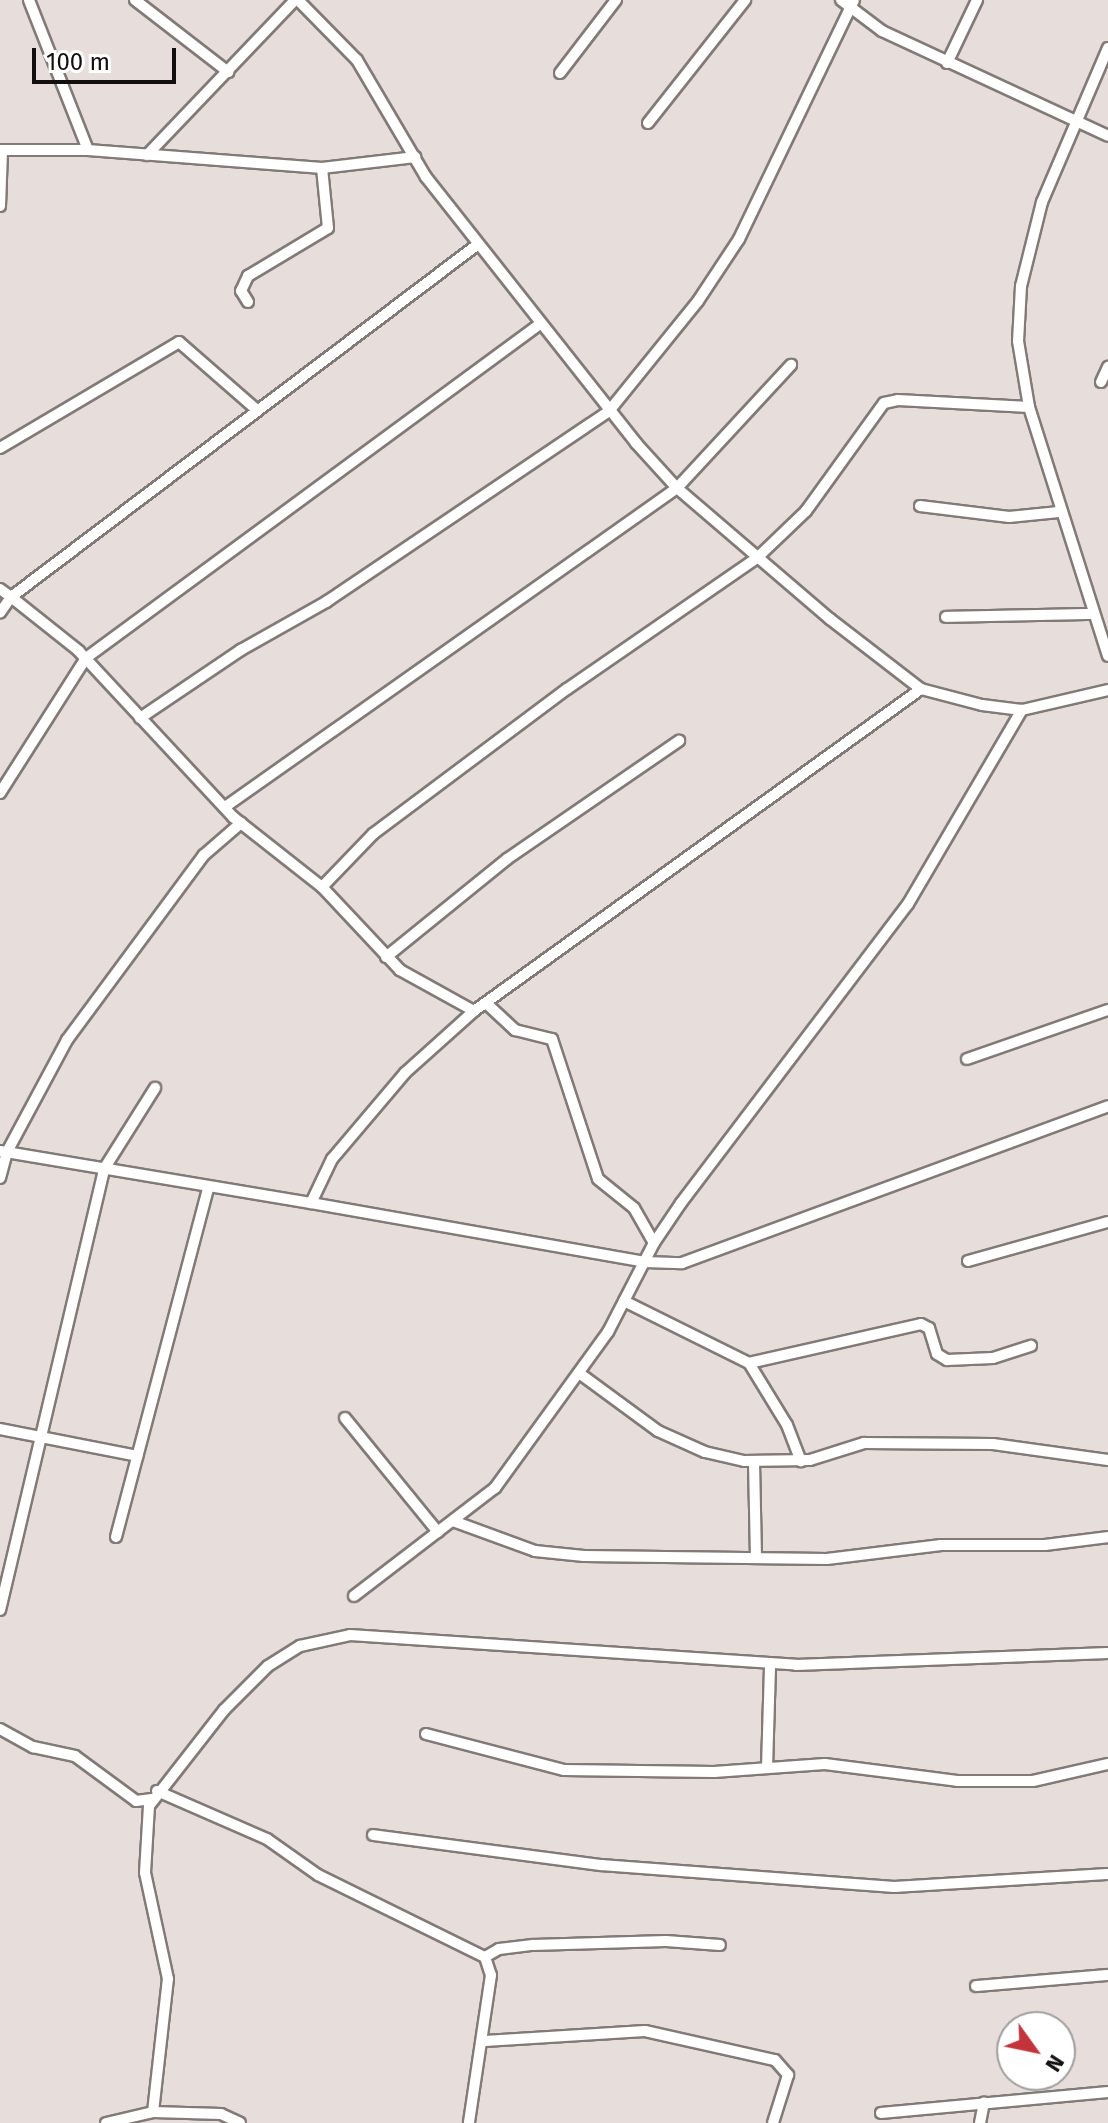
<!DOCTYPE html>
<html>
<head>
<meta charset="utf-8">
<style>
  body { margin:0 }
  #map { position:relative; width:1108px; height:2123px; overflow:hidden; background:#e7dedb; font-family:"Fira Sans",sans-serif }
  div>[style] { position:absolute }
  .roads { filter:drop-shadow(2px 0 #827a77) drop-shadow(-2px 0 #827a77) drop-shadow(0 2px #827a77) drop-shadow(0 -2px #827a77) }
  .minor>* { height:10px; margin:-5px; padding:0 5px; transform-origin:5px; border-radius:5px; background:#fff }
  span { translate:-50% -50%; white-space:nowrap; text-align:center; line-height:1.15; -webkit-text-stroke:6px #fff; paint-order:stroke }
  .north { position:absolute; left:996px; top:2011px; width:80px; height:80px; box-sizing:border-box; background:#fff; border:2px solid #a09f9f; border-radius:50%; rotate:123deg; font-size:22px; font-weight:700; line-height:32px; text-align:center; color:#120f0e }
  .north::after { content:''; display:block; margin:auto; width:28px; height:36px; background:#c3333a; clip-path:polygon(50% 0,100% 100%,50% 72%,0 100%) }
  .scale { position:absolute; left:32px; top:48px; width:144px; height:36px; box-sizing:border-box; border:4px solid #120f0e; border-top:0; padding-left:10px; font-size:24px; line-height:28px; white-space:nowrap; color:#120f0e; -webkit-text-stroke:6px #fff; paint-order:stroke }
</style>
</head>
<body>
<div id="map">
  <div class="roads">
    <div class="minor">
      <div style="left:135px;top:0;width:118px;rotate:37.7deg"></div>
      <div style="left:298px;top:0;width:84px;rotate:45.5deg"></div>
      <div style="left:357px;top:60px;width:136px;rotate:59.5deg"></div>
      <div style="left:426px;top:177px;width:339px;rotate:51.7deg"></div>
      <div style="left:636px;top:443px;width:61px;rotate:47.7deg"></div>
      <div style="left:677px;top:488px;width:201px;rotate:40.6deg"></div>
      <div style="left:830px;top:619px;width:115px;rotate:37.6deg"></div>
      <div style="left:921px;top:689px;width:63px;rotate:14.7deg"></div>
      <div style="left:982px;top:705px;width:40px;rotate:7.1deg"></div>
      <div style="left:1022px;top:710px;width:88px;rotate:-13.1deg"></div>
      <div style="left:841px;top:0;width:51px;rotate:37.1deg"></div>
      <div style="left:882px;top:31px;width:249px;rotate:24.9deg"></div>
      <div style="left:1108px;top:48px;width:168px;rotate:113.2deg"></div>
      <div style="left:1042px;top:202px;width:87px;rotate:104deg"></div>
      <div style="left:1021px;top:286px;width:55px;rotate:93.1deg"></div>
      <div style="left:1018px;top:341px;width:67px;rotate:80.5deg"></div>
      <div style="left:1029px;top:407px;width:261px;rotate:72.4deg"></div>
      <div style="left:947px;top:63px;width:70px;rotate:-64.5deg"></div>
      <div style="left:560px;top:73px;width:92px;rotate:-52.5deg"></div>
      <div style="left:648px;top:123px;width:157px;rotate:-51.7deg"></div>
      <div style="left:0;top:150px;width:88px"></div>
      <div style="left:88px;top:150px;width:161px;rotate:-111.5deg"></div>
      <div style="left:88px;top:150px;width:235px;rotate:4.4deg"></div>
      <div style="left:322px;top:168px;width:94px;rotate:-6.7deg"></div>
      <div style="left:147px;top:155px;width:214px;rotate:-46.3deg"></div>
      <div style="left:0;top:206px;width:55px;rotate:-87.9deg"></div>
      <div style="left:248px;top:302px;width:13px;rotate:-122deg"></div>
      <div style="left:241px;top:291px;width:17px;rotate:-65deg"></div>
      <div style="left:248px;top:276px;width:93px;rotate:-31deg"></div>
      <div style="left:328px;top:228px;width:60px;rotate:-95.7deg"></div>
      <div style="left:1101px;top:382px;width:17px;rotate:-65deg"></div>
      <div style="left:0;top:448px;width:208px;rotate:-30.6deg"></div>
      <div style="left:179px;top:342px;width:103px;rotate:41.1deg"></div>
      <div style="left:920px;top:506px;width:90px;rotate:7deg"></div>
      <div style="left:1009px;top:517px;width:50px;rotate:-5.7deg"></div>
      <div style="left:0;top:589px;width:14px;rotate:36deg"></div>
      <div style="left:11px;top:597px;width:19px;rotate:125deg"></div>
      <div style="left:946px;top:617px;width:148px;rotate:-1.2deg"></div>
      <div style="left:921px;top:689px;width:551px;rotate:144.23deg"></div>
      <div style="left:474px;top:1011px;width:93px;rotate:138.1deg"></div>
      <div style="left:405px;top:1073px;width:113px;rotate:130.3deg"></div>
      <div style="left:332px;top:1159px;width:49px;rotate:115.5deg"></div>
      <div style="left:311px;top:1203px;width:339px;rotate:10deg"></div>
      <div style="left:645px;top:1262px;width:37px;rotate:2deg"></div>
      <div style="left:682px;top:1263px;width:454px;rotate:-20.2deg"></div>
      <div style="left:140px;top:718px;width:122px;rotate:-34deg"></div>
      <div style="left:241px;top:650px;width:98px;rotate:-29.5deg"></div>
      <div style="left:326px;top:602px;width:341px;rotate:-34deg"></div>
      <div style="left:609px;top:411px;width:141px;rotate:-51deg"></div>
      <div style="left:698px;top:301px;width:74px;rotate:-56.5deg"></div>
      <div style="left:739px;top:239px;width:265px;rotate:-64.3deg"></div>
      <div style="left:0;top:793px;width:160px;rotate:-57.5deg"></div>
      <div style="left:86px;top:658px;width:564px;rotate:-36.34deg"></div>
      <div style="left:225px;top:807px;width:553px;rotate:-35.21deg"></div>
      <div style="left:677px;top:488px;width:168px;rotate:-47.2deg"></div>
      <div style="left:322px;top:887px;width:74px;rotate:-46.1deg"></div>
      <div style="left:373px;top:834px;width:242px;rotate:-36.8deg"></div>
      <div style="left:567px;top:689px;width:232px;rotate:-34.6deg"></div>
      <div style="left:758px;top:557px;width:66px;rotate:-43.8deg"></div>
      <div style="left:806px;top:511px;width:133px;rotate:-54.2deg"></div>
      <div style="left:884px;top:403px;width:14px;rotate:-12deg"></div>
      <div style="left:898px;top:400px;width:131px;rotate:3.1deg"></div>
      <div style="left:386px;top:957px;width:156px;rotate:-39deg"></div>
      <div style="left:507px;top:859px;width:209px;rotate:-34.5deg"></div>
      <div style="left:486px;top:1003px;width:40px;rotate:43deg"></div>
      <div style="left:515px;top:1030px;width:38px;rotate:14deg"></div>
      <div style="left:552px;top:1039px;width:147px;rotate:71.8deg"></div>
      <div style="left:598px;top:1179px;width:46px;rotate:38.9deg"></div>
      <div style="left:634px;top:1208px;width:40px;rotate:60.3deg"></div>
      <div style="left:474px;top:1011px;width:85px;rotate:-151deg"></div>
      <div style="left:400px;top:970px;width:114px;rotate:-133.2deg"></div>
      <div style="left:322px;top:887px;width:113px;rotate:-141.8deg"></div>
      <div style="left:233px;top:817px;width:226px;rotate:-132.9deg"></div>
      <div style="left:79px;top:651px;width:87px;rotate:-141.5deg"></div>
      <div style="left:11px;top:597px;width:584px;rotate:-37.07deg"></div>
      <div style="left:967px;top:1059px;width:149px;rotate:-19.2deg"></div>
      <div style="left:0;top:1151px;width:315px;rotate:9.5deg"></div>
      <div style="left:0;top:1178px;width:27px;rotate:-75deg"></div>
      <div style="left:7px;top:1152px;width:127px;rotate:-61.8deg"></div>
      <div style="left:67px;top:1040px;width:230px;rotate:-53.5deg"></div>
      <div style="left:204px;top:855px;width:49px;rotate:-40.9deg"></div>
      <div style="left:968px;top:1261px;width:145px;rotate:-15.6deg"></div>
      <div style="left:624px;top:1301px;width:140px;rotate:26.4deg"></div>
      <div style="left:749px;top:1363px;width:176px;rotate:-12.8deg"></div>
      <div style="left:921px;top:1324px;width:9px;rotate:27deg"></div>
      <div style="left:929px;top:1328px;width:27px;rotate:73deg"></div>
      <div style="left:937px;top:1354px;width:12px;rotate:31deg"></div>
      <div style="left:947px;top:1360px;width:46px;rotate:-2.5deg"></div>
      <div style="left:993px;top:1358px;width:40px;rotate:-18deg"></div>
      <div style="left:749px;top:1363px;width:73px;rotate:58.5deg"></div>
      <div style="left:787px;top:1425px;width:39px;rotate:69deg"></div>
      <div style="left:579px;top:1373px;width:98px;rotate:36.3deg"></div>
      <div style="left:658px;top:1431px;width:51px;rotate:24.1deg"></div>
      <div style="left:705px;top:1452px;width:40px;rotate:13deg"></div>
      <div style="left:744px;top:1461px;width:66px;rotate:-0.9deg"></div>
      <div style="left:810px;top:1460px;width:57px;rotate:-17.5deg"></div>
      <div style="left:864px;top:1443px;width:129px;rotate:0.4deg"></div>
      <div style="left:993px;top:1444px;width:116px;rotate:7.9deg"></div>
      <div style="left:345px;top:1418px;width:147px;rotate:50.8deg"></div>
      <div style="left:0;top:1429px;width:140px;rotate:11.1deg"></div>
      <div style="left:754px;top:1462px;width:96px;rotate:88.8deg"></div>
      <div style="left:453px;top:1521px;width:87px;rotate:20.1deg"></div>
      <div style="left:535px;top:1551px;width:49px;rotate:5.8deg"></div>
      <div style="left:584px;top:1556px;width:243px;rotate:0.7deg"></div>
      <div style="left:827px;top:1559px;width:115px;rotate:-7deg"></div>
      <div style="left:941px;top:1545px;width:104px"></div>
      <div style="left:1045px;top:1545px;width:64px;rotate:-7.2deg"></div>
      <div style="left:116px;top:1537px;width:363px;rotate:-75.2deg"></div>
      <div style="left:354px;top:1596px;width:178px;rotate:-37.5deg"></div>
      <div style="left:495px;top:1488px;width:193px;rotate:-54.1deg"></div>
      <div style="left:608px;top:1332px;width:100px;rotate:-62.7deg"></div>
      <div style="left:654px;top:1243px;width:48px;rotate:-56deg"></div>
      <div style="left:681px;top:1203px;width:375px;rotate:-52.8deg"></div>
      <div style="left:908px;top:904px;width:225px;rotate:-59.6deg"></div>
      <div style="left:0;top:1610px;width:453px;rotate:-76.7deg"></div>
      <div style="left:104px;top:1169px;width:96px;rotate:-57.8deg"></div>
      <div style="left:0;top:1729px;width:38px;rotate:29deg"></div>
      <div style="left:33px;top:1747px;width:43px;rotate:12.1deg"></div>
      <div style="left:75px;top:1756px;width:76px;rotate:36.4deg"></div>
      <div style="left:136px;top:1801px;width:16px;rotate:-7deg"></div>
      <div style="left:426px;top:1734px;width:143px;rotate:14.6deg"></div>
      <div style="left:564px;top:1770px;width:150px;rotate:0.8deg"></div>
      <div style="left:714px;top:1772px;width:111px;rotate:-4.1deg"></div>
      <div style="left:825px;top:1764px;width:133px;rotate:7.3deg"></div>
      <div style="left:957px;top:1781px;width:76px"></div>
      <div style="left:1033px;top:1781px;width:77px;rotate:-12.8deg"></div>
      <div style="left:767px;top:1768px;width:104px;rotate:-88.3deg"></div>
      <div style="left:157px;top:1791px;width:120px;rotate:23.6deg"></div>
      <div style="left:267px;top:1839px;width:62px;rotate:35.2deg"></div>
      <div style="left:318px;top:1875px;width:186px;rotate:26.2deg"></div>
      <div style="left:485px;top:1957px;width:19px;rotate:72deg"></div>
      <div style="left:491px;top:1975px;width:150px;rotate:98.5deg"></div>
      <div style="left:373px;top:1835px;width:230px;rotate:7.5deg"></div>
      <div style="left:601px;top:1865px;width:294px;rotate:4.3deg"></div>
      <div style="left:894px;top:1887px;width:214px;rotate:-3.5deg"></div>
      <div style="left:485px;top:1957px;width:16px;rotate:-30deg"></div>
      <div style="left:499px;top:1949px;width:34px;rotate:-7deg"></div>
      <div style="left:533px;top:1945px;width:133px;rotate:-1.7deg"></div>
      <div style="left:666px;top:1941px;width:54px;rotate:4.2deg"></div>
      <div style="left:976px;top:1986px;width:132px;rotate:-4.8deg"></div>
      <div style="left:485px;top:2041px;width:160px;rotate:-3.6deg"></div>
      <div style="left:645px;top:2031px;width:133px;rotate:12.6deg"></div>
      <div style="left:775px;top:2060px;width:20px;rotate:49deg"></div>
      <div style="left:788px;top:2075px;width:50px;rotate:107.4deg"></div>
      <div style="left:153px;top:2112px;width:134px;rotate:-83.6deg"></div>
      <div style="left:168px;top:1979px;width:108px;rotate:-102.2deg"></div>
      <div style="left:145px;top:1873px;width:67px;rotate:-86.6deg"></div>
      <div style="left:149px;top:1806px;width:122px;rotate:-52deg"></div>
      <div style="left:224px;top:1710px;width:62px;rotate:-45deg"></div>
      <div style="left:268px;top:1666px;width:38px;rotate:-32deg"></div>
      <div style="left:300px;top:1646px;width:51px;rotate:-12.4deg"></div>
      <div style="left:350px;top:1635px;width:447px;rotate:3.8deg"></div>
      <div style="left:796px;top:1665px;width:312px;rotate:-2.2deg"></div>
      <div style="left:881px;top:2113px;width:228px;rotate:-5.3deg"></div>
      <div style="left:106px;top:2123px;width:48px;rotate:-13.2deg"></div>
      <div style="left:153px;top:2112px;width:68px;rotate:1.7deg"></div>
      <div style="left:221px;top:2114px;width:21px;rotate:25deg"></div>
      <div style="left:980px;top:2123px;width:21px;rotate:-79deg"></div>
    </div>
  </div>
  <div class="north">N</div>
  <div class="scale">100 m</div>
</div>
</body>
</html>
